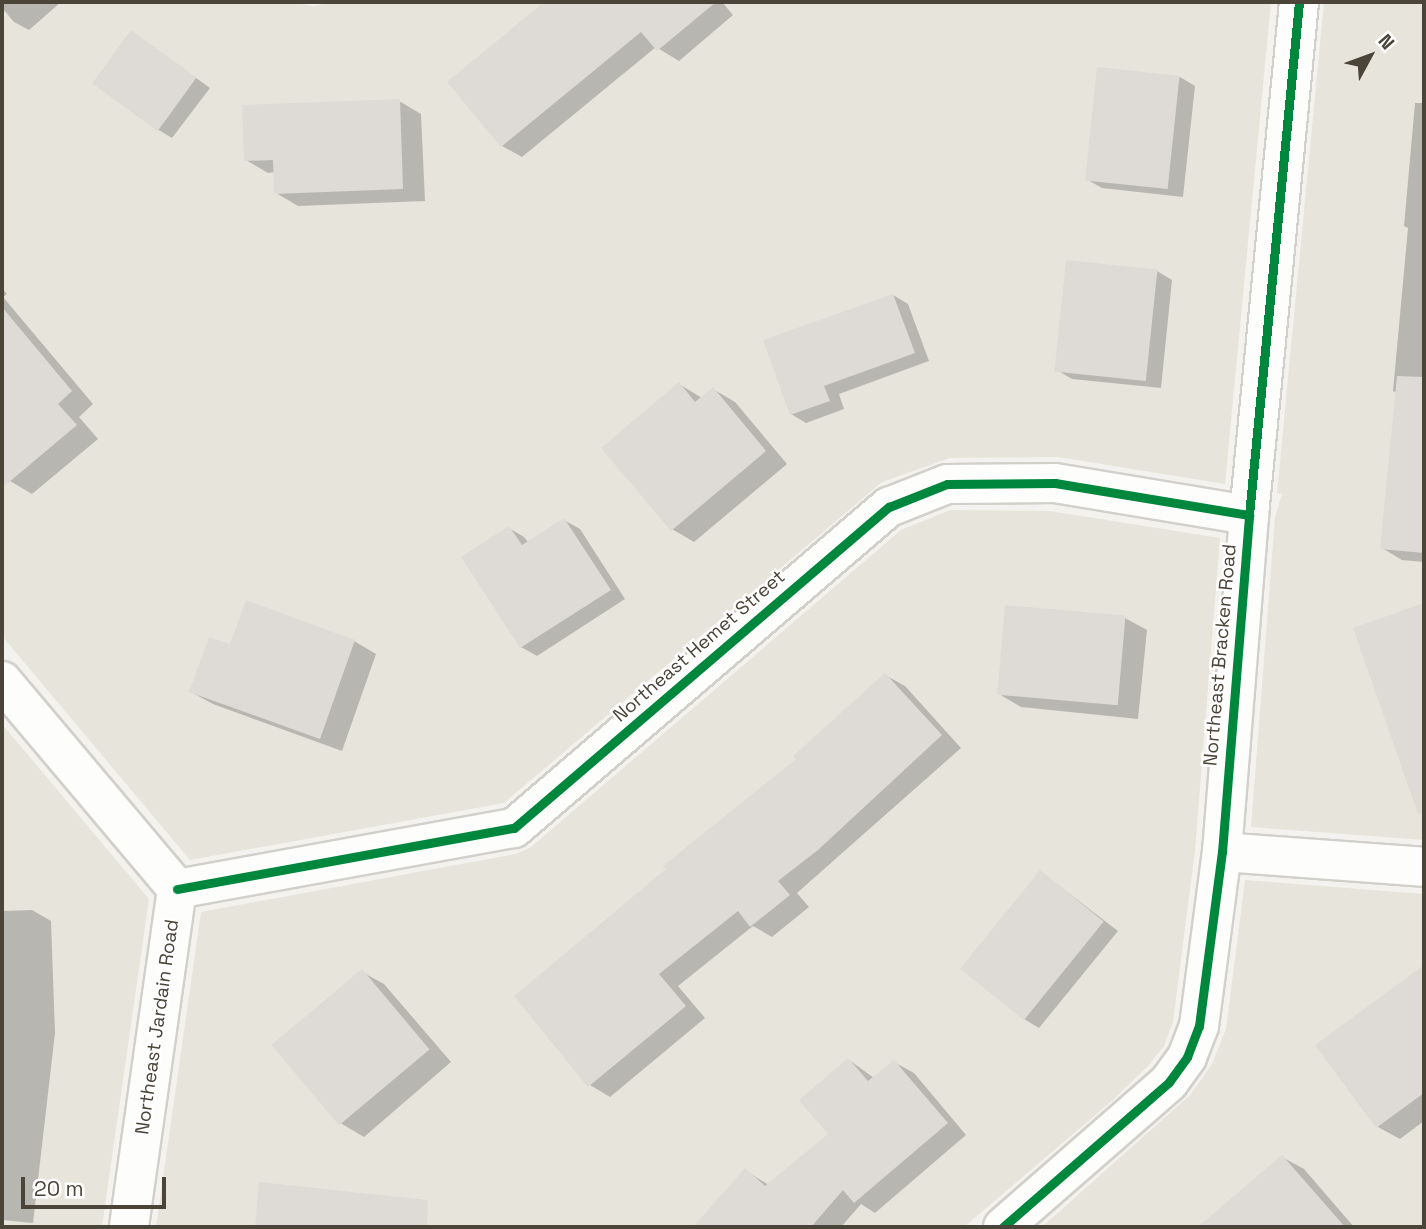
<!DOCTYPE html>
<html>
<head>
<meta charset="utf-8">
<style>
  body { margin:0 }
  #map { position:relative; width:1426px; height:1229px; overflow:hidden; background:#f4f2ee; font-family:"Space Grotesk",sans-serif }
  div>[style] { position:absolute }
  .residential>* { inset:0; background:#e7e4dc }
  .shadow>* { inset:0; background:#0003 }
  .building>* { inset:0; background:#dedbd6; transform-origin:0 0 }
  .roads { filter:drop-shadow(2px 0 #d2d0cb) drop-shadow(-2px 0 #d2d0cb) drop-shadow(0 2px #d2d0cb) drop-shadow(0 -2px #d2d0cb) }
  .minor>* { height:38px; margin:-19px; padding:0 19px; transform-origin:19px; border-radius:19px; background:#fdfdfc }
  .cycleway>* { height:9px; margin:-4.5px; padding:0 4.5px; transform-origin:4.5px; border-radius:4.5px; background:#00873e }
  span { translate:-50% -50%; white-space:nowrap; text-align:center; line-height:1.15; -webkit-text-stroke:5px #fff; paint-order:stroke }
  .street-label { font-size:19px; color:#4b4439 }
  .frame { position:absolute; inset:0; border:4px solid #4b4439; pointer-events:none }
  .north { position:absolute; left:1335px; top:21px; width:70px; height:70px; -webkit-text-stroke:5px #fff; paint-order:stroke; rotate:49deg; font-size:19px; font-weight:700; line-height:28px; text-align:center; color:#4b4439 }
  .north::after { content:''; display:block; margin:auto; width:24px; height:32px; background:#4b4439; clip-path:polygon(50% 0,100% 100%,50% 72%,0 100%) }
  .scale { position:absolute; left:21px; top:1177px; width:145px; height:32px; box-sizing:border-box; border:4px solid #4b4439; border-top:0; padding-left:9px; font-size:21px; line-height:24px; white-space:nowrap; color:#4b4439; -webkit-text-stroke:5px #fff; paint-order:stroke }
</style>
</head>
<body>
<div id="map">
  <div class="residential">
    <div style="clip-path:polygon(2px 2px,288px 2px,314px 6px,334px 2px,1271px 2px,1225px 484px,1058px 457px,950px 458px,882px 482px,504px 803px,190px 860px,2px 636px)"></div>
    <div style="clip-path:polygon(1324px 2px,1424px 2px,1424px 840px,1251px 827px,1275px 517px,1282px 494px,1277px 493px)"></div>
    <div style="clip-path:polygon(950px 510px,1050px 511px,1220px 538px,1195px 851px,1173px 1022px,1164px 1046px,1149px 1065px,1113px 1100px,964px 1227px,156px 1227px,201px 912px,516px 854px,531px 847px,901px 530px)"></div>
    <div style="clip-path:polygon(2px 724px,149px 899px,102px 1227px,2px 1227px)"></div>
    <div style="clip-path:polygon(1245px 880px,1424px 894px,1424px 1227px,1042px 1227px,1190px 1095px,1212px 1064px,1226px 1029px)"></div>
  </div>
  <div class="shadow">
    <div style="clip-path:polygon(2px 2px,61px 2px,29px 30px,14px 22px,2px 8px)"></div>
    <div style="clip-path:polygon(550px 2px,722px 2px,733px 15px,679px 61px,656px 47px,522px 157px,502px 146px,534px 15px)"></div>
    <div style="clip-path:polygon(132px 32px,210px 88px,172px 138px,157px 129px)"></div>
    <div style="clip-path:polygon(1180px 77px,1195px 86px,1183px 197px,1102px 188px,1086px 179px)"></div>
    <div style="clip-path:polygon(399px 101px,421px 114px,425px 201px,298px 206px,276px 193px,275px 172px,268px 173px,246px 160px)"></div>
    <div style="clip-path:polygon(1415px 103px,1424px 103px,1424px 562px,1402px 560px,1382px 548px,1397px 393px,1393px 391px,1408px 228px,1404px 226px)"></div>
    <div style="clip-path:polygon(1157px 271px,1172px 280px,1161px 388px,1072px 379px,1057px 370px)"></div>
    <div style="clip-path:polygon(2px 288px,7px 294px,3px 297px,93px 404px,79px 417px,98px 439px,32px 494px,10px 481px,2px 472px)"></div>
    <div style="clip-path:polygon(893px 295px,908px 304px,929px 361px,839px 394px,844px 409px,806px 423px,791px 414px)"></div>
    <div style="clip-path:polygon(679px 384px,702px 398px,713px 389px,735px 402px,787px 464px,694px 542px,672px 529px)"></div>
    <div style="clip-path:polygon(564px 520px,580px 529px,625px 599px,537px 656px,521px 647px,509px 528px,524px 537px,529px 543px)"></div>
    <div style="clip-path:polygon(1424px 605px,1424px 758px,1419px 759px,1355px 629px)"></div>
    <div style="clip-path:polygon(1125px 618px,1147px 630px,1138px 719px,1021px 707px,999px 694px)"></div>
    <div style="clip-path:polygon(354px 641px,376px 654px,342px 751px,213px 704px,191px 692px,231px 647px)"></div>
    <div style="clip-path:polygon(885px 675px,905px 686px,961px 748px,797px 893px,809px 907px,772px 937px,753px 926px,678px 986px,705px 1018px,610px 1097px,590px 1085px,516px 996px,798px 759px)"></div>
    <div style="clip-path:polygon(1041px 872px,1118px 931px,1039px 1028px,1024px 1019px)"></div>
    <div style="clip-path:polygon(32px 910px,51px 921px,55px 1033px,33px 1223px,2px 1220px,2px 911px)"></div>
    <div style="clip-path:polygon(362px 972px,384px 984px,451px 1062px,364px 1137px,342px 1124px,276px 1046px)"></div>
    <div style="clip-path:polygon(1411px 976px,1424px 984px,1424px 1121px,1400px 1139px,1378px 1127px)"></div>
    <div style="clip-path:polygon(849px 1060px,874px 1078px,894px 1062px,914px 1073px,966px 1135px,875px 1213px,861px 1204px,841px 1227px,696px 1227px,746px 1171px,769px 1185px,830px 1134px)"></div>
    <div style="clip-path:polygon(1282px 1157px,1304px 1169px,1354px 1227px,1201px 1227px)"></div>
    <div style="clip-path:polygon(261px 1184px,385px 1208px,383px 1227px,257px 1227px)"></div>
  </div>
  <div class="building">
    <div style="clip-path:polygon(544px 2px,716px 2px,657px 51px,641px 32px,501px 147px,447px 82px)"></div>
    <div style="left:131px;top:30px;width:81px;height:66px;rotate:36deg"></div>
    <div style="left:1097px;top:67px;width:83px;height:114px;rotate:6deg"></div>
    <div style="clip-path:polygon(400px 99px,403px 189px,274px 194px,273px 160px,244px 161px,242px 105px)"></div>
    <div style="left:1066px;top:260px;width:92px;height:112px;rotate:6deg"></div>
    <div style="clip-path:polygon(893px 294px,915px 353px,824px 386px,830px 401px,790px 415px,763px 340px)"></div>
    <div style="clip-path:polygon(2px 307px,72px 391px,58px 404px,77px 425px,2px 488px)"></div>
    <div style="clip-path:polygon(1397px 376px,1424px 377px,1424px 553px,1380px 549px)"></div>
    <div style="clip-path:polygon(679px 382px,695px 402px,713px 387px,766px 451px,671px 531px,601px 448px)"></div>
    <div style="clip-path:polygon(564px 518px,611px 590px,520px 648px,461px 557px,509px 526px,522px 545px)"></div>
    <div style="clip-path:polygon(246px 600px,355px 640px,320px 739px,189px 692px,209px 637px,230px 644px)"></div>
    <div style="clip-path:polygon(1424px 603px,1424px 813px,1418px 814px,1353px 628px)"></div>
    <div style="left:1005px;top:605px;width:121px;height:90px;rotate:5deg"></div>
    <div style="clip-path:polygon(885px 673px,942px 735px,818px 850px,778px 881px,790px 895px,750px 927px,738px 911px,659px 974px,686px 1006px,588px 1087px,514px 996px,666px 869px,663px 866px,796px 759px,793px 756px)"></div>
    <div style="left:1040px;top:870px;width:82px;height:127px;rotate:39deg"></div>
    <div style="clip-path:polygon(1424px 965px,1424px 1093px,1376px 1128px,1315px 1045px)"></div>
    <div style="left:362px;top:969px;width:105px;height:118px;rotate:50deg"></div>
    <div style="clip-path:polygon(848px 1058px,868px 1081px,894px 1060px,948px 1123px,854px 1203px,843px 1190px,811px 1227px,693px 1227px,745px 1168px,765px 1186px,828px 1134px,799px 1100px)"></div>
    <div style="clip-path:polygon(1282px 1155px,1345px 1227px,1198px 1227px)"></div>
    <div style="clip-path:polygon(259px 1182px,428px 1200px,427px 1227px,255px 1227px)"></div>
  </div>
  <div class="roads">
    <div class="minor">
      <div style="left:2px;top:681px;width:272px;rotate:49.9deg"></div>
      <div style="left:177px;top:889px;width:341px;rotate:98.1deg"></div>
      <div style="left:1222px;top:852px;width:203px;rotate:4.2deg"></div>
      <div style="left:177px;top:889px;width:342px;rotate:-10.3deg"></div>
      <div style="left:514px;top:828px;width:494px;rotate:-40.6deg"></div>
      <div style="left:889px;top:507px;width:62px;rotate:-21.6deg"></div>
      <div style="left:947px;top:484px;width:108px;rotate:-0.5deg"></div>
      <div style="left:1055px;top:483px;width:197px;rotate:9.4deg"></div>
      <div style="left:1003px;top:1227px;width:220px;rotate:-41.1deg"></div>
      <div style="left:1169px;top:1082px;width:31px;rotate:-54deg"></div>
      <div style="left:1187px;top:1057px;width:33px;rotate:-69deg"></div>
      <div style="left:1199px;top:1026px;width:176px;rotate:-82.5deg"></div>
      <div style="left:1222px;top:852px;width:338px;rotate:-85.4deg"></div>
      <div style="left:1249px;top:515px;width:515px;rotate:-84.43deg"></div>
    </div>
  </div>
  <div class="cycleway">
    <div style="left:177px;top:889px;width:342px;rotate:-10.3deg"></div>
    <div style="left:514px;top:828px;width:494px;rotate:-40.6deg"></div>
    <div style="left:889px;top:507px;width:62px;rotate:-21.6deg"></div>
    <div style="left:947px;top:484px;width:108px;rotate:-0.5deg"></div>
    <div style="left:1055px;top:483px;width:197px;rotate:9.4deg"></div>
    <div style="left:1003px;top:1227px;width:220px;rotate:-41.1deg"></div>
    <div style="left:1169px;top:1082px;width:31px;rotate:-54deg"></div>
    <div style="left:1187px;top:1057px;width:33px;rotate:-69deg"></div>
    <div style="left:1199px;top:1026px;width:176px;rotate:-82.5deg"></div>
    <div style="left:1222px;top:852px;width:338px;rotate:-85.4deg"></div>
    <div style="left:1249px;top:515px;width:515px;rotate:-84.43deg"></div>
  </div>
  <div class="street-label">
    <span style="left:699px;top:646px;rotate:-41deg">Northeast Hemet Street</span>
    <span style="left:1220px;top:655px;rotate:-85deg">Northeast Bracken Road</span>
    <span style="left:157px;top:1027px;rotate:-82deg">Northeast Jardain Road</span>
  </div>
  <div class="frame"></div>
  <div class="north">N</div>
  <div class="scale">20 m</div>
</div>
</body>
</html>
